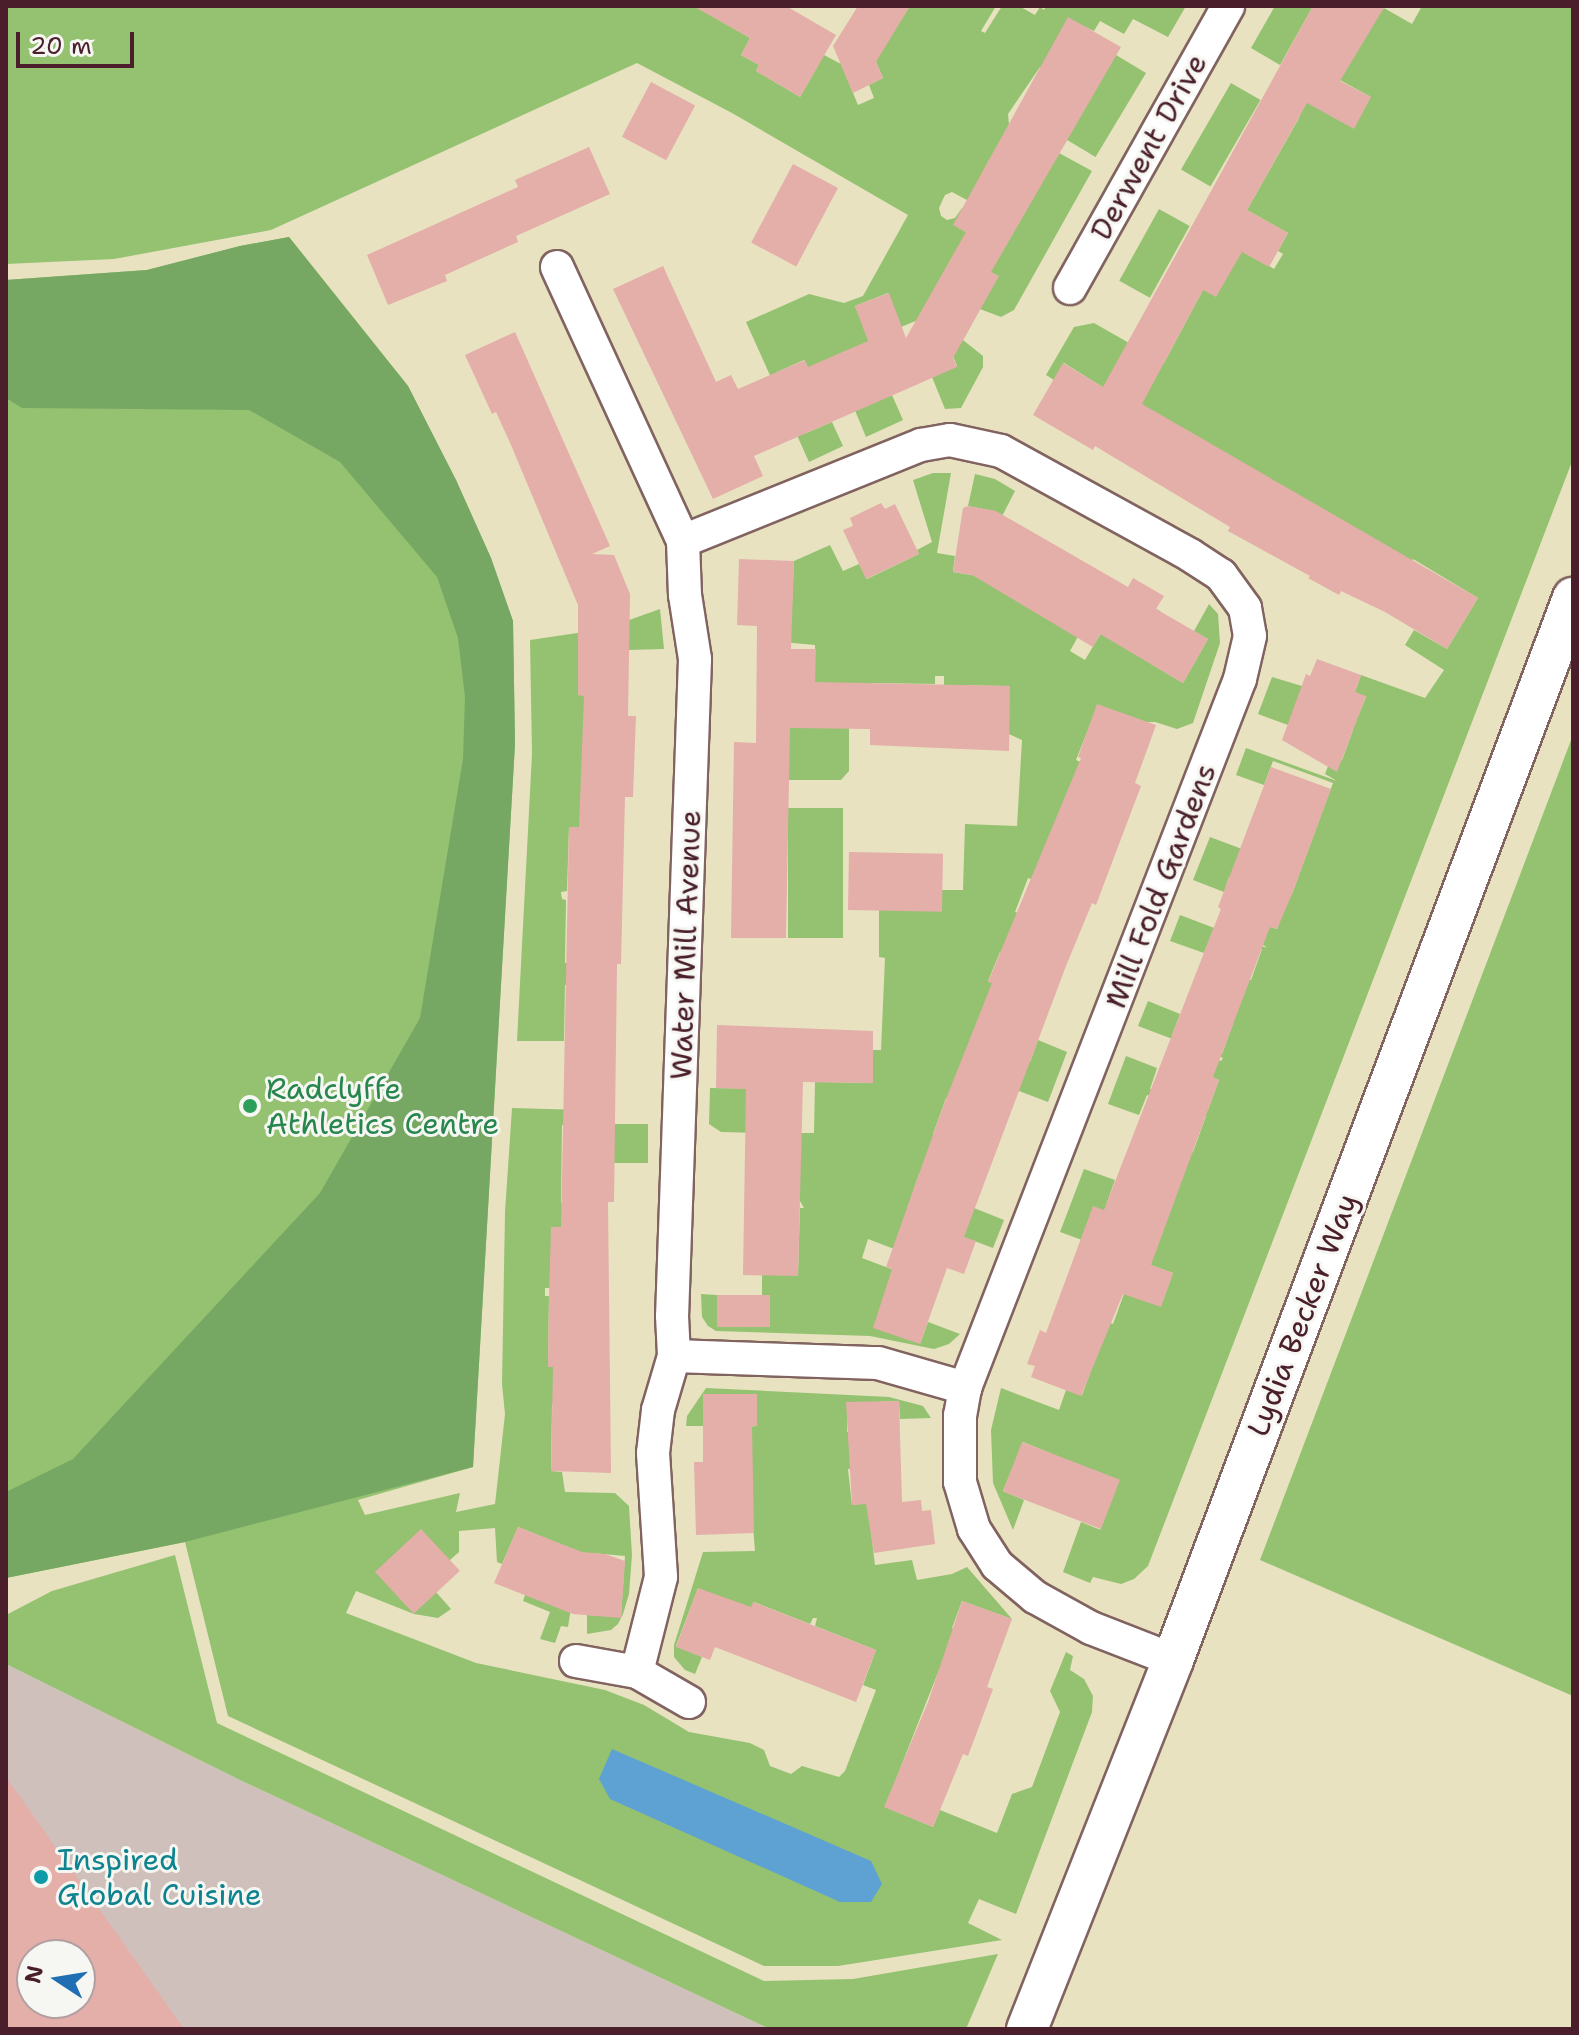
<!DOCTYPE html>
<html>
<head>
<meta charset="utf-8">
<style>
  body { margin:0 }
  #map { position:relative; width:1579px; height:2035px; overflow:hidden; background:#e8e2c1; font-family:"Shantell Sans",sans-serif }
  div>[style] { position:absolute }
  .industrial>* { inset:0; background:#cfc0bb }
  .green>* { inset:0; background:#94c271; transform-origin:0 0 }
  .forest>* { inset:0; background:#77a863 }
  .water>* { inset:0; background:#5da2d2 }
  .building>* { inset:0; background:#e4aea9; transform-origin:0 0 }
  .roads { filter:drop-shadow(2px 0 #816360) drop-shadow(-2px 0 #816360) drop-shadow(0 2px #816360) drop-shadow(0 -2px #816360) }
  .minor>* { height:32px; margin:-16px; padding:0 16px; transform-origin:16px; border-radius:16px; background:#fff }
  .tertiary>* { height:40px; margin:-20px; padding:0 20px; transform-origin:20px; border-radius:20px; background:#fff }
  .dots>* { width:22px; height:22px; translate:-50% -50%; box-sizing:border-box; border:4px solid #f6f6f2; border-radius:50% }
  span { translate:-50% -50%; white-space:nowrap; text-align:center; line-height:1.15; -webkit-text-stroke:6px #f6f6f2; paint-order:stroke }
  .street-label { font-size:30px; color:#4a1f2b }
  .leisure-label { font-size:30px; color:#27864d }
  .left { translate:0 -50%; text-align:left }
  .culture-label { font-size:30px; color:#0d838f }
  .frame { position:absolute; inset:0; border:8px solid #4a1f2b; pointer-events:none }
  .north { position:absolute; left:16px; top:1939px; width:80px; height:80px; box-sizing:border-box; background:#f6f6f2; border:2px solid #b1a0a2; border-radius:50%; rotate:282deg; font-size:22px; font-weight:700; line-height:32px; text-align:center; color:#4a1f2b }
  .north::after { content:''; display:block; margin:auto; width:28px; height:36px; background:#1f6fb2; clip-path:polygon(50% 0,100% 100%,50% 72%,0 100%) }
  .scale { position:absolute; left:16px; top:32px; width:118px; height:36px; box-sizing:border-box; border:4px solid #4a1f2b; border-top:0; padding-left:10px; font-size:24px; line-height:28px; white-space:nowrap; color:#4a1f2b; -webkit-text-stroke:6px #f6f6f2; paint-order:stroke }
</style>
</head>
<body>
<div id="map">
  <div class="industrial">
    <div style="clip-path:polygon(evenodd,6px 1664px,240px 1780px,770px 2029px,6px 2029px,6px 1664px,32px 1955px,80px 1955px,80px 2003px,32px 2003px,32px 1955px)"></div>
  </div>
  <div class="green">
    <div style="clip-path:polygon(6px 6px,731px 6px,722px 22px,750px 38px,741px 55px,759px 65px,756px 71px,800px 97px,824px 55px,841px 64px,858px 105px,874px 98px,869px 85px,883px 78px,871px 50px,884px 30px,892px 34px,910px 6px,996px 6px,981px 31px,985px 33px,1002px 6px,1019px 6px,1035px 15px,1040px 7px,1044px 10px,1046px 6px,1186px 6px,1168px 37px,1133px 19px,1124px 34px,1100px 21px,1094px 31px,1081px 25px,1053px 74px,1040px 67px,1008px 114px,1009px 125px,983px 171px,996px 179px,980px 207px,952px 192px,945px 195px,939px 208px,941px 216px,947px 220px,955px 218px,962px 208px,966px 211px,957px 227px,1002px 252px,1059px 153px,1092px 171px,1014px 310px,1001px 317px,980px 309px,998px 276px,955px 252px,937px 284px,947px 290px,939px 305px,972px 324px,963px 340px,983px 356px,983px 367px,961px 408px,945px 409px,932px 377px,957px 366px,935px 313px,901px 327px,888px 293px,855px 306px,870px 341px,836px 355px,859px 408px,892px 395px,903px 420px,866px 437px,849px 396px,842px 399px,828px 367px,811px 374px,804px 360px,777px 372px,804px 434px,832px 422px,843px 446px,809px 462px,746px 322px,809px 294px,844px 303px,863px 296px,908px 215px,732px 113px,637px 63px,271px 230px,114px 259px,6px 264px)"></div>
    <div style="clip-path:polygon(1275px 6px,1313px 6px,1280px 65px,1251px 48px)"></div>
    <div style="clip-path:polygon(1422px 6px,1573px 6px,1573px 459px,1148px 1566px,1134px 1579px,1121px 1584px,1093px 1577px,1090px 1583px,1063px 1572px,1081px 1522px,1101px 1530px,1045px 1467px,1050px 1453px,1023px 1442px,1003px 1491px,1024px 1500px,1013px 1530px,993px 1483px,991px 1430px,1001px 1388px,1059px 1410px,1066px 1390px,1082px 1395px,1102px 1341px,1093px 1317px,1113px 1324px,1125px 1291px,1161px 1306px,1173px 1273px,1060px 1232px,1084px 1169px,1115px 1180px,1106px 1205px,1193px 1152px,1206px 1116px,1147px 1095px,1139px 1115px,1108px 1104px,1126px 1056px,1157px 1068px,1150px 1089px,1208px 1110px,1219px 1080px,1210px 1076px,1216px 1059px,1221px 1061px,1223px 1058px,1138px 1026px,1148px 1001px,1180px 1014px,1172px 1035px,1222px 1054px,1233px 1024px,1240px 976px,1251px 980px,1262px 949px,1213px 930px,1204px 953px,1170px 941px,1180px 915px,1267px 948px,1260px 942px,1267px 926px,1277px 929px,1288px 899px,1229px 877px,1224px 892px,1193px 880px,1210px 837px,1242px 849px,1234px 872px,1292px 894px,1333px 783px,1273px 761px,1264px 785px,1236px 775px,1246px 748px,1337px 781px,1325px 774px,1332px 756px,1342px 760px,1353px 730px,1288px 725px,1258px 714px,1272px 677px,1302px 686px,1354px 726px,1366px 697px,1355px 692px,1361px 675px,1425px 698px,1444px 670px,1405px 645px,1414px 630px,1447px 649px,1478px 598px,1413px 559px,1404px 574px,1064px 363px,1054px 380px,1046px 375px,1074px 327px,1094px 323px,1164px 363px,1203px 290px,1243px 250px,1274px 269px,1283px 254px,1278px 251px,1288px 233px,1247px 210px,1299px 118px,1302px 99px,1371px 97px,1325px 72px,1384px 8px,1412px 24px)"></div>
    <div style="left:1116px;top:55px;width:35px;height:98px;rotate:31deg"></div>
    <div style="left:1231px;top:83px;width:34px;height:100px;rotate:30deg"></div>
    <div style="left:1159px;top:209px;width:35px;height:82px;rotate:29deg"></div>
    <div style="clip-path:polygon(289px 237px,408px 386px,456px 480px,491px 558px,513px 621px,515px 744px,473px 1467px,358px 1500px,365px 1515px,460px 1493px,456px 1512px,495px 1504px,505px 1414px,502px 1384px,505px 1212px,512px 1108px,584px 1110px,583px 1124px,562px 1125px,561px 1202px,579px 1227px,552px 1227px,551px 1288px,545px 1288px,545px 1296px,549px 1296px,548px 1366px,573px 1367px,552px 1405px,551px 1471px,562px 1472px,565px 1492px,615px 1493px,629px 1506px,632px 1555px,629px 1594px,623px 1614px,618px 1624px,611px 1630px,587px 1634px,587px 1615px,621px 1617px,625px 1556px,592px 1553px,577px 1569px,568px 1627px,561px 1626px,555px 1643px,540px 1639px,550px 1612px,523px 1601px,525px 1595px,578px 1551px,518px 1527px,502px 1564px,497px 1562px,495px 1528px,459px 1531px,459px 1552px,450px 1560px,436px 1592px,451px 1609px,438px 1618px,414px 1614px,356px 1591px,346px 1613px,476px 1663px,605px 1690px,644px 1705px,689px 1732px,750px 1743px,764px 1750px,770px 1766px,791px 1774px,802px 1766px,839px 1777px,845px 1771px,876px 1690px,863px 1685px,876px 1650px,815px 1626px,817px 1618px,813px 1618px,810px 1624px,754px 1602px,744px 1627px,698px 1588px,676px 1646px,702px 1657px,695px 1674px,685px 1670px,674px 1657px,674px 1645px,703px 1552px,755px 1551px,745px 1427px,757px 1426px,757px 1394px,704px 1394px,703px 1426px,686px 1426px,687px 1416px,706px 1388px,889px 1397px,923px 1406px,931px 1418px,900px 1419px,899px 1401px,847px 1403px,847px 1432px,862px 1432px,888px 1464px,848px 1469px,852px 1505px,893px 1500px,868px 1507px,875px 1565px,912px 1560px,917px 1580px,952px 1574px,967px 1567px,1012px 1619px,962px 1601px,952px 1628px,966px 1634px,939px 1670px,885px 1807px,933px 1827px,940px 1810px,997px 1833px,1012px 1794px,1032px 1787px,1060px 1712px,1050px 1691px,1066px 1652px,1073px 1656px,1070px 1670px,1084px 1679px,1093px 1696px,1092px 1712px,1016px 1914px,979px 1899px,968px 1923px,1002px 1940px,838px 1966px,764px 1966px,228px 1716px,185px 1542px,6px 1578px,6px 280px,147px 270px,240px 246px)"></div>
    <div style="clip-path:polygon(933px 473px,951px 473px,937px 553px,955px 556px,953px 572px,983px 577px,1085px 624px,1070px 651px,1085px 660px,1101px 633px,1134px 647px,1157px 609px,1161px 612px,1151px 664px,1183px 683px,1208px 639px,1194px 631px,1209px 604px,1218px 614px,1220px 643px,1193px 723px,1177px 729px,1155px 722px,1091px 722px,1076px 760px,1087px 765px,1041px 883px,1028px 878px,1015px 912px,1030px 918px,1015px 957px,1000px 952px,988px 981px,1000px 986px,971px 1040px,1030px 1062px,1038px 1040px,1067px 1052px,1048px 1102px,1019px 1091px,961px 1103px,946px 1098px,933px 1134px,948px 1140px,919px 1174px,907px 1209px,965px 1231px,974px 1208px,1004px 1220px,993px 1248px,921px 1221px,902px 1252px,868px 1239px,862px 1258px,899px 1272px,920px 1344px,928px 1322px,960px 1334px,949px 1344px,934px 1349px,870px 1336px,716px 1331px,708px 1326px,702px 1317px,701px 1294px,717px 1295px,717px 1327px,770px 1327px,770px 1295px,762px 1295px,762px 1275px,798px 1275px,800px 1208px,804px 1208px,761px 1133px,721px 1132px,709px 1124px,710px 1088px,781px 1089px,781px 1133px,814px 1133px,815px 1082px,873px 1083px,873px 1050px,881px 1050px,885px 958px,879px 957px,879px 910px,942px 910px,942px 890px,963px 890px,965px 824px,1017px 826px,1022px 740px,1009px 734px,1009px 686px,944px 685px,944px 676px,935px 676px,935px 684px,871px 683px,870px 718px,849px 726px,849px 771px,841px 780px,789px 780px,777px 744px,815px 689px,815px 645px,782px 642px,791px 627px,794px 561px,830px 545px,843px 571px,859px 564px,867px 579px,919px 554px,917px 550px,932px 542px,913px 480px)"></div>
    <div style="clip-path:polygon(975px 474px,995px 479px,1015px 491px,997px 526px,993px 523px,994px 511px,968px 506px)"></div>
    <div style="clip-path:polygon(660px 609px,664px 649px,628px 650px,579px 665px,578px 695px,599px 696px,596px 828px,569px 827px,567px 891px,561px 892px,562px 899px,566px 900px,565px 963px,582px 963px,582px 985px,565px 985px,564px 1041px,517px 1041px,532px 754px,530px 640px,604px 629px)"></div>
    <div style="clip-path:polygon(1573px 735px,1573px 1696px,1260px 1560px)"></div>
    <div style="left:788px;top:808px;width:55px;height:130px"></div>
    <div style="left:614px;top:1124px;width:34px;height:39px"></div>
    <div style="clip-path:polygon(175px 1555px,217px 1723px,764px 1981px,853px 1979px,998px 1954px,966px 2029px,770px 2029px,240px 1780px,6px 1664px,6px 1615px,52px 1591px)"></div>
  </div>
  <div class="forest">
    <div style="clip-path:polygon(289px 237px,408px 386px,456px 480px,491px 558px,513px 621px,515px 744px,473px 1467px,185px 1542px,6px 1578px,6px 1492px,73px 1459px,320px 1193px,420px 1018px,463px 759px,465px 697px,458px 638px,437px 577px,340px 462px,249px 410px,22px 408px,6px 398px,6px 280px,147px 270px,240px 246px)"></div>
  </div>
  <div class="water">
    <div style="clip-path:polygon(612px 1749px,871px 1861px,882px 1884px,871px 1902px,840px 1902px,610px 1799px,599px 1779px)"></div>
  </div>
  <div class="building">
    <div style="clip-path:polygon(693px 6px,786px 6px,836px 35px,800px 97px,756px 71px,759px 65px,741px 55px,750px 38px)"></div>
    <div style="clip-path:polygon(858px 6px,910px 6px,876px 62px,883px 78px,853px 93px,833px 46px)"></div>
    <div style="clip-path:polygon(1313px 6px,1385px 6px,1340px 81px,1371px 97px,1354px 129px,1307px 103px,1247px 210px,1288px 233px,1269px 267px,1242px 252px,1216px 297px,1203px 290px,1142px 404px,1478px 598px,1447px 649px,1385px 612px,1341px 591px,1339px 595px,1308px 578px,1310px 576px,1228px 531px,1230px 527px,1095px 446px,1093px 450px,1033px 415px,1063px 363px,1103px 387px)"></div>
    <div style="clip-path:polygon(1068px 17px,1121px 47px,991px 272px,999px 276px,953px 358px,957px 367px,754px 456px,763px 476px,713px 499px,613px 289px,663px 266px,716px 382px,731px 375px,738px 389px,805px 360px,808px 367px,868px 341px,855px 306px,889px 293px,906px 338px,966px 232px,953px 225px)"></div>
    <div style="left:651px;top:82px;width:50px;height:62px;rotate:28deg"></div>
    <div style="clip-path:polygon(589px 147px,610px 194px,516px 236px,518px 242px,445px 275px,447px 281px,388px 305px,367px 255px,518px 187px,515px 180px)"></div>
    <div style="left:793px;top:164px;width:51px;height:89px;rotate:28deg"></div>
    <div style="clip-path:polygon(515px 332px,610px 546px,592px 554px,614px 555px,630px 594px,628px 716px,636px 716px,633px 797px,625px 797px,621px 964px,617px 964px,614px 1202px,608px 1202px,611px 1473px,551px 1471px,553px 1367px,548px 1367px,549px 1296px,551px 1227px,561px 1227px,569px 827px,579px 827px,584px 696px,578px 695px,578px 605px,511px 445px,496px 412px,492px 414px,465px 355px)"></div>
    <div style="clip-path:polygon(881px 503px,885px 509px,895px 504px,919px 554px,866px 579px,843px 530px,853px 526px,850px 518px)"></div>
    <div style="clip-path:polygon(968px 506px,996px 511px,1128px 587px,1133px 578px,1164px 596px,1156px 609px,1208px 639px,1183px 683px,1100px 634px,1093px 647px,972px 575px,953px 572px,963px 508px)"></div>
    <div style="clip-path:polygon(739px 559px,794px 561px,791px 649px,816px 649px,815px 682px,1010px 686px,1009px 751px,870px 745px,870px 729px,790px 728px,786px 938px,731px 938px,734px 742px,756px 743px,757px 626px,737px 625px)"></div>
    <div style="clip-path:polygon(1317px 659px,1361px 675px,1355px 692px,1366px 696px,1337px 772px,1282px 740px,1306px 674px,1310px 676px)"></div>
    <div style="clip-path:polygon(1097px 704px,1156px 725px,1135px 783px,1141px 786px,1096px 905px,1092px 903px,1066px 966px,964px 1237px,976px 1241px,964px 1274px,947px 1268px,920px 1344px,873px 1328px,892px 1269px,886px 1267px,944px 1104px,992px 983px,988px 982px,1081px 758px,1078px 757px)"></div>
    <div style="clip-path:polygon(1271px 767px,1331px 789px,1292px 894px,1277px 929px,1270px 927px,1213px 1077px,1219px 1080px,1151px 1265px,1173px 1273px,1161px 1307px,1123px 1294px,1081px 1396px,1031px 1377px,1035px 1366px,1027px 1364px,1040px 1330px,1046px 1333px,1093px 1206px,1104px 1210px,1221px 909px,1218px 907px)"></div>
    <div style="left:849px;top:852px;width:94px;height:58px;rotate:1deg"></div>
    <div style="clip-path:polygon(717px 1025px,873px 1031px,873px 1083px,803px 1082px,798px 1276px,743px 1275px,746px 1089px,716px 1088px)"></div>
    <div style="left:717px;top:1295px;width:53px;height:32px"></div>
    <div style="clip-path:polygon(703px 1394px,757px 1394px,757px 1426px,752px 1426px,754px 1533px,696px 1535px,694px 1462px,703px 1462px)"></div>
    <div style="clip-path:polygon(899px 1401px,902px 1502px,921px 1500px,922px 1511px,931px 1510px,935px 1544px,874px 1553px,866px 1504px,852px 1505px,846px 1402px)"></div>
    <div style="left:1022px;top:1442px;width:105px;height:53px;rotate:21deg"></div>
    <div style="clip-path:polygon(518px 1527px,582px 1552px,605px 1554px,625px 1561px,621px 1618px,573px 1614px,494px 1583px)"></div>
    <div style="left:421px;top:1529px;width:57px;height:63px;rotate:47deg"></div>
    <div style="clip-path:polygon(698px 1588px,751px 1607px,753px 1602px,876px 1650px,856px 1702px,715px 1647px,710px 1660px,676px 1647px)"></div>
    <div style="clip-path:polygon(962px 1601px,1012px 1619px,987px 1687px,993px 1689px,968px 1756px,963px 1754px,933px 1827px,884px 1807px,928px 1702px)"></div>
    <div style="clip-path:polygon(evenodd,6px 1777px,184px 2029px,6px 2029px,6px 1777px,32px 1955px,80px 1955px,80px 2003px,32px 2003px,32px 1955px)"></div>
  </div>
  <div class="roads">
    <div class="minor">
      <div style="left:557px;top:267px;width:302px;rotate:65.3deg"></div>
      <div style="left:683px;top:541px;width:54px;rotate:87.9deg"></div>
      <div style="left:685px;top:595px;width:65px;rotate:81.1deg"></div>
      <div style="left:695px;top:659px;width:657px;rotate:92deg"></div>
      <div style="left:672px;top:1316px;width:40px;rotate:87.1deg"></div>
      <div style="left:674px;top:1356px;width:56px;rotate:106.5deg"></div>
      <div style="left:658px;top:1410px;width:43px;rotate:96.6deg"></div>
      <div style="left:653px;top:1453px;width:124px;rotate:86.3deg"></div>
      <div style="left:661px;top:1577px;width:98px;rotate:104.2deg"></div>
      <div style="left:1070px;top:288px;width:323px;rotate:-60.7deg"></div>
      <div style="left:683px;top:541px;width:257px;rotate:-22deg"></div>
      <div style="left:921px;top:445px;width:29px;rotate:-10deg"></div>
      <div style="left:950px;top:440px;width:52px;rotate:12.2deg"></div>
      <div style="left:1001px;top:451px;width:216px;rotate:28.8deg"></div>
      <div style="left:1190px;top:555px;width:37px;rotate:33deg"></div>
      <div style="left:1221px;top:575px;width:41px;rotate:54deg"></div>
      <div style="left:1245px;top:608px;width:28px;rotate:80deg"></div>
      <div style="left:1250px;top:636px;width:44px;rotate:103.1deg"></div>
      <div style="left:1240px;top:679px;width:760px;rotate:111.2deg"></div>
      <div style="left:965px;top:1388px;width:27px;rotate:100deg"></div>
      <div style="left:960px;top:1415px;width:67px;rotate:90deg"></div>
      <div style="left:960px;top:1482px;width:49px;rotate:73.4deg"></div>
      <div style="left:974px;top:1529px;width:43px;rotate:57.4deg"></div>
      <div style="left:997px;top:1565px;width:50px;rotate:40.1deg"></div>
      <div style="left:1035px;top:1597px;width:64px;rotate:29deg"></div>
      <div style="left:1091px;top:1628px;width:88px;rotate:21.3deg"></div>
      <div style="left:674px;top:1356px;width:204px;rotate:2deg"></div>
      <div style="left:878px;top:1363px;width:91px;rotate:16deg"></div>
      <div style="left:576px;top:1661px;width:62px;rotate:10.2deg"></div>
      <div style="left:637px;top:1672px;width:60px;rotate:30deg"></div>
    </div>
    <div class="tertiary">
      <div style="left:1027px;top:2029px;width:397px;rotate:-68.4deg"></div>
      <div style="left:1173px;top:1660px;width:1135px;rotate:-69.36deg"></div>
    </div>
  </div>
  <div class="dots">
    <div style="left:250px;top:1106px;background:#2e9e5b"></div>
    <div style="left:41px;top:1877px;background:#0f9aa8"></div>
  </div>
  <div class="street-label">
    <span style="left:1149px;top:147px;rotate:-61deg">Derwent Drive</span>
    <span style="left:1161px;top:886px;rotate:-69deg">Mill Fold Gardens</span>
    <span style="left:686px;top:945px;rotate:-88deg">Water Mill Avenue</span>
    <span style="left:1303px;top:1315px;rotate:-69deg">Lydia Becker Way</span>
  </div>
  <div class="leisure-label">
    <span class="left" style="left:266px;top:1106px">Radclyffe<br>Athletics Centre</span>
  </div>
  <div class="culture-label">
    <span class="left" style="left:57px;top:1877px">Inspired<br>Global Cuisine</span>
  </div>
  <div class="frame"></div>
  <div class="north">N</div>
  <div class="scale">20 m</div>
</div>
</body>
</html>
